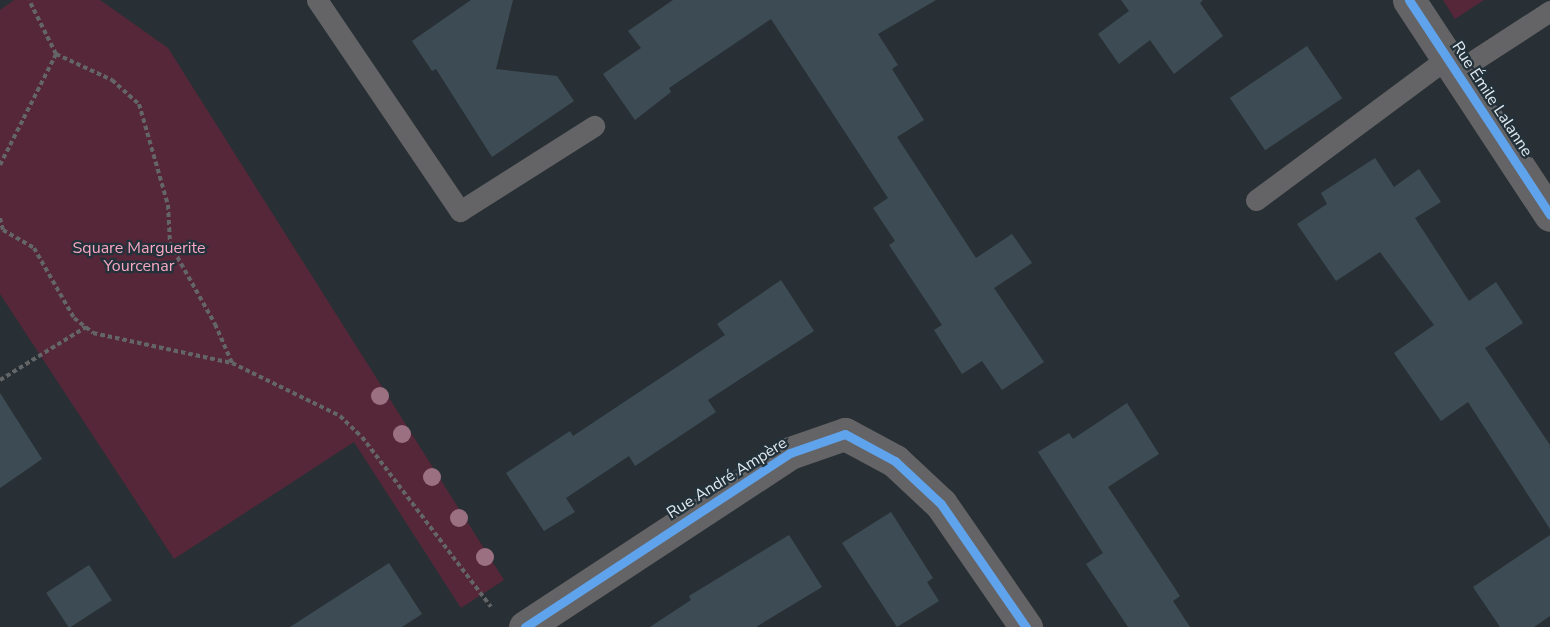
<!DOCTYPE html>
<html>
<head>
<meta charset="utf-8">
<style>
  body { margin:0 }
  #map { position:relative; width:1550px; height:627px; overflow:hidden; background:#283035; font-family:"Nunito Sans",sans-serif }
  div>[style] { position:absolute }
  .green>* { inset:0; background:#552739 }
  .building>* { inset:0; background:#3d4c54; transform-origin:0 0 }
  .path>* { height:4px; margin-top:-2px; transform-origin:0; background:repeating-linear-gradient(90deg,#636567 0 4.5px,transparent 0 7.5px) }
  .service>* { height:21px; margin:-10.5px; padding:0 10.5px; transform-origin:10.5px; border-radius:10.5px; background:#646466 }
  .minor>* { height:33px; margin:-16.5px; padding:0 16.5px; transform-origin:16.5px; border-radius:16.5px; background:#646466 }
  .cycleway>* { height:9px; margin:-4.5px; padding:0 4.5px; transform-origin:4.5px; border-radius:4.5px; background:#60a3ed }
  .trees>* { width:18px; height:18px; margin:-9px; border-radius:50%; background:#9b7181 }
  span { translate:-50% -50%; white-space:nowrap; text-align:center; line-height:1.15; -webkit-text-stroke:4.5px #23313a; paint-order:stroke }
  .street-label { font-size:16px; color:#e1eaef }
  .park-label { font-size:16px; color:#f9a7c0 }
</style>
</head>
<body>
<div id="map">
  <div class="green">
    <div style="clip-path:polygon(14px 0,100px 0,168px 48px,504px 580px,461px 608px,354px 442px,174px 559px,0 294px,0 10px)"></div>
    <div style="clip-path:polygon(1443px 0,1484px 0,1455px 19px)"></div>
  </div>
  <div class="building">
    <div style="clip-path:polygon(471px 0,513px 0,496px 69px,557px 76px,574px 101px,492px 157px,436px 69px,432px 71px,412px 41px)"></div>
    <div style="clip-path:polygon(673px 0,936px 0,878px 34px,898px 65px,892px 69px,924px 120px,897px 137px,976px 258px,1012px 234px,1032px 263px,994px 288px,1044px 362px,1002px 390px,982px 361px,962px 374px,934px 330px,942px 325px,889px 245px,895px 241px,873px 208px,888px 198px,771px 19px,669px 88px,671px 92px,635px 120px,603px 74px,641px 48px,628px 31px)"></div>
    <div style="clip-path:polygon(1121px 0,1203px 0,1200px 3px,1223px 36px,1174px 74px,1150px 40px,1119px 64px,1098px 34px,1129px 11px)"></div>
    <div style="left:1307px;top:46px;width:63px;height:93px;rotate:56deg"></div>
    <div style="clip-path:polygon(1375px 158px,1394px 187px,1419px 169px,1441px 202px,1415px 218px,1469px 301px,1496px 282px,1523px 323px,1485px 348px,1550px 445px,1550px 529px,1468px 402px,1441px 421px,1394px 353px,1434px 325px,1380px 252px,1336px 281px,1297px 224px,1327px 204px,1321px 193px)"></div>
    <div style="clip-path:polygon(781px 280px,814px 331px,708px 400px,716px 412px,635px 466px,629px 456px,566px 498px,575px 512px,544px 531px,506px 473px,570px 431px,573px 436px,725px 335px,717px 324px)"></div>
    <div style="clip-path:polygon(0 393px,42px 459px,0 488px)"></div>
    <div style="clip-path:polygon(1127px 403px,1159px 454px,1108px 487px,1180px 596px,1173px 601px,1190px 627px,1128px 627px,1086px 564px,1103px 553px,1038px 452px,1069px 433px,1073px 439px)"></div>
    <div style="clip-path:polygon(891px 512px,933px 578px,927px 582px,939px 601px,897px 627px,842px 543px)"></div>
    <div style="clip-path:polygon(789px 535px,822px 587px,756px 627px,650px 627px,691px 600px,689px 596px)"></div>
    <div style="clip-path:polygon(1550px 535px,1550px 616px,1534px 627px,1500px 627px,1473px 587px)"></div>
    <div style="clip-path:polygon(389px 563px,422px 614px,402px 627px,290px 627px)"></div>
    <div style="left:89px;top:565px;width:42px;height:51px;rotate:57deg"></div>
  </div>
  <div class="path">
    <div style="left:56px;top:54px;width:62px;rotate:24.9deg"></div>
    <div style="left:112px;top:80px;width:36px;rotate:42deg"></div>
    <div style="left:139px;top:104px;width:105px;rotate:74deg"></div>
    <div style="left:168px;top:205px;width:39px;rotate:87deg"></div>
    <div style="left:170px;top:244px;width:92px;rotate:60.6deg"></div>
    <div style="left:215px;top:324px;width:43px;rotate:66.4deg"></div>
    <div style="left:0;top:165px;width:124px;rotate:-63.2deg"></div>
    <div style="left:56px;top:54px;width:60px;rotate:-116.6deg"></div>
    <div style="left:0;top:218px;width:12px;rotate:76deg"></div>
    <div style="left:3px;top:230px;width:36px;rotate:30deg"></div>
    <div style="left:34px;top:248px;width:81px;rotate:60.3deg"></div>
    <div style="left:74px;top:318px;width:24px;rotate:38deg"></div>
    <div style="left:93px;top:333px;width:142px;rotate:12.2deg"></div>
    <div style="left:232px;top:363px;width:120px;rotate:26.1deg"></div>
    <div style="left:340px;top:416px;width:30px;rotate:44deg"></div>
    <div style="left:362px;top:437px;width:213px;rotate:52.8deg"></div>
    <div style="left:0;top:380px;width:101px;rotate:-31.6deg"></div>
  </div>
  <div class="service">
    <div style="left:317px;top:0;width:255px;rotate:55.9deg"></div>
    <div style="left:460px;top:211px;width:159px;rotate:-32.4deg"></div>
    <div style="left:1456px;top:72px;width:112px;rotate:-33deg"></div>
    <div style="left:1256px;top:200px;width:238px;rotate:-36.6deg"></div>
  </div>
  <div class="minor">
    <div style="left:1409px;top:0;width:257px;rotate:56.7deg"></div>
    <div style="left:525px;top:627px;width:317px;rotate:-33.3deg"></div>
    <div style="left:790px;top:453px;width:58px;rotate:-19.1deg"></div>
    <div style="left:845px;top:434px;width:57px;rotate:28.4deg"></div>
    <div style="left:895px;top:461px;width:63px;rotate:43.1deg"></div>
    <div style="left:941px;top:504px;width:150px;rotate:55.4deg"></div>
  </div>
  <div class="cycleway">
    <div style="left:1409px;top:0;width:257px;rotate:56.7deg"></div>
    <div style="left:525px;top:627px;width:317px;rotate:-33.3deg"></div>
    <div style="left:790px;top:453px;width:58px;rotate:-19.1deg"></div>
    <div style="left:845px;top:434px;width:57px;rotate:28.4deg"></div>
    <div style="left:895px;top:461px;width:63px;rotate:43.1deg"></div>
    <div style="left:941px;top:504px;width:150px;rotate:55.4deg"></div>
  </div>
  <div class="trees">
    <div style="left:380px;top:396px"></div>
    <div style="left:402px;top:434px"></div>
    <div style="left:432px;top:477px"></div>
    <div style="left:459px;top:518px"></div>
    <div style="left:485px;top:557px"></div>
  </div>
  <div class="street-label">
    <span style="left:1492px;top:99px;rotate:57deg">Rue Émile Lalanne</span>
    <span style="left:727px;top:478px;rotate:-32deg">Rue André Ampère</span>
  </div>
  <div class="park-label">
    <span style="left:139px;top:257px">Square Marguerite<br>Yourcenar</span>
  </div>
</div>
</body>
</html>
